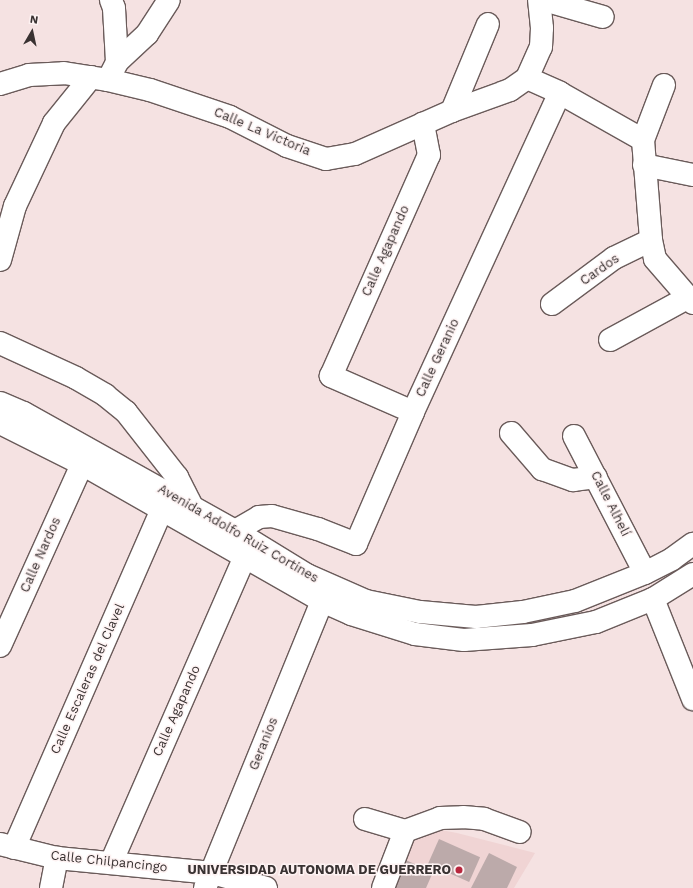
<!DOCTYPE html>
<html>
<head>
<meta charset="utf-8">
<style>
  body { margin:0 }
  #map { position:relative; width:693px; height:888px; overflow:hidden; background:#f5e2e2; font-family:"Work Sans",sans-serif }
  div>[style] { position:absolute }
  .built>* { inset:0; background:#f0d4d4 }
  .building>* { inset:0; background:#bcaaaa; transform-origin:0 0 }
  .roads { filter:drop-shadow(1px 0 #6a5b5a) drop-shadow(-1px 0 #6a5b5a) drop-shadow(0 1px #6a5b5a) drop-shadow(0 -1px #6a5b5a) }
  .minor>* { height:22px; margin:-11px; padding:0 11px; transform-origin:11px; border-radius:11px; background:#fff }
  .major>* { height:22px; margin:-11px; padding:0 11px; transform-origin:11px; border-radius:11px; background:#fff }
  .dots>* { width:11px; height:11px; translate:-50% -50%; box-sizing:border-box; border:2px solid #fdf2f2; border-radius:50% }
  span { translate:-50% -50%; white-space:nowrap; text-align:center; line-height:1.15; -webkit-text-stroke:3px #fdf2f2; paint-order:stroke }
  .street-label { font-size:13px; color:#393232 }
  .poi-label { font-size:13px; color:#393232; font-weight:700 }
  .right { translate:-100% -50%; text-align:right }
  .north { position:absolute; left:12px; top:12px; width:40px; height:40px; -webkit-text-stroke:3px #fdf2f2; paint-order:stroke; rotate:9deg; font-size:11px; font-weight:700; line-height:16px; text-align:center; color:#393232 }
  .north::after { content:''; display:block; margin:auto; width:14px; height:18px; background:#393232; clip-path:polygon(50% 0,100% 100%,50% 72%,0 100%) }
</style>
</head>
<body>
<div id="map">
  <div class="built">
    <div style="clip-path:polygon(441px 830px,457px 833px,535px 853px,514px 888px,386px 888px,406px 838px)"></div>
  </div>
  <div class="building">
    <div style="left:439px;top:839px;width:45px;height:27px;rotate:24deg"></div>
    <div style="clip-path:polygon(489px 853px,517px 867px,507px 888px,471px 888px)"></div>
    <div style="clip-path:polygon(401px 858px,433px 872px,426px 888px,388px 888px)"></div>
  </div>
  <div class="roads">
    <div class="minor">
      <div style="left:544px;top:0;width:61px;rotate:16.1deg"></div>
      <div style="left:117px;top:62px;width:41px;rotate:-43deg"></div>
      <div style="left:147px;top:34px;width:40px;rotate:-57.1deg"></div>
      <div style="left:527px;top:78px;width:36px;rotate:24deg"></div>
      <div style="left:560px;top:93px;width:95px;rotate:29.5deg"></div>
      <div style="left:108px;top:80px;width:20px;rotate:-63deg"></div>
      <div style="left:117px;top:62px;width:54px;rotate:-93.2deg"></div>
      <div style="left:114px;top:8px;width:9px;rotate:-111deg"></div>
      <div style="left:0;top:84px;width:30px;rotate:-17deg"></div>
      <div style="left:29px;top:75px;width:35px;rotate:-3deg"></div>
      <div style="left:64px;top:73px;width:45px;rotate:9deg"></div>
      <div style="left:108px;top:80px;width:43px;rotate:13.4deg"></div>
      <div style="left:150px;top:90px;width:84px;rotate:18.6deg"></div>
      <div style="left:230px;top:117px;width:64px;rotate:27deg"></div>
      <div style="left:287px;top:146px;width:41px;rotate:18.4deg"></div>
      <div style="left:326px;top:159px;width:29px;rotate:-10deg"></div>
      <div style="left:355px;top:154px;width:106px;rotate:-23.9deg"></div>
      <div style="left:452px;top:111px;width:62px;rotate:-19.9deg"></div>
      <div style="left:510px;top:90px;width:21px;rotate:-35deg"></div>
      <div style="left:527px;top:78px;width:34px;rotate:-66deg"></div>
      <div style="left:541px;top:47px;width:19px;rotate:-87deg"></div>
      <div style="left:542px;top:28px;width:28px;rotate:-96deg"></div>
      <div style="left:664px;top:85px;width:59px;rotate:110.9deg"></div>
      <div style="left:643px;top:140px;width:100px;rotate:85.4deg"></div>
      <div style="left:651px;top:240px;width:19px;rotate:78deg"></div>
      <div style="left:655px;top:259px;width:58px;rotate:49.2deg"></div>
      <div style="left:452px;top:111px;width:94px;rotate:-67.5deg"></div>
      <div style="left:644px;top:165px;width:50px;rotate:11.5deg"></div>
      <div style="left:0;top:260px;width:56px;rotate:-74.5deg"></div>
      <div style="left:15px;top:206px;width:92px;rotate:-64.8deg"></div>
      <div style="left:54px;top:123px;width:59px;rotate:-51.2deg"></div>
      <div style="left:552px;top:304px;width:77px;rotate:-36.6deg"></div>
      <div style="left:614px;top:258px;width:41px;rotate:-25.9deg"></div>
      <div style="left:610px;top:340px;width:88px;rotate:-28.6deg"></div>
      <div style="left:0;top:343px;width:84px;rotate:24.7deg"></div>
      <div style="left:76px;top:378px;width:34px;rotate:30deg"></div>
      <div style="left:105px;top:395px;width:27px;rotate:39deg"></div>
      <div style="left:126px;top:412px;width:83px;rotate:51.9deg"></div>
      <div style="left:177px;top:477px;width:33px;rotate:63deg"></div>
      <div style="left:413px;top:412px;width:90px;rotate:-156.3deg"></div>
      <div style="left:331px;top:376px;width:242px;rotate:-66.1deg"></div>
      <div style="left:429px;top:155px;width:32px;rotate:-101deg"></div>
      <div style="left:511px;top:433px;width:48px;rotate:49.3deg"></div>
      <div style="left:542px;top:469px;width:33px;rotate:20deg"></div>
      <div style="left:573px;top:480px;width:23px;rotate:-7deg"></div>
      <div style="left:574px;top:436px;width:154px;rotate:62.6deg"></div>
      <div style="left:227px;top:546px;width:17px;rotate:-62deg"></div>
      <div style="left:235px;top:531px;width:28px;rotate:-30deg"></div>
      <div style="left:259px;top:517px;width:13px;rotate:-4deg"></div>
      <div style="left:272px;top:516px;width:48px;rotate:15.8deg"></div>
      <div style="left:318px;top:529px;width:41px;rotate:21.5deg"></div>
      <div style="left:356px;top:544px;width:144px;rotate:-66.6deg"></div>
      <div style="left:413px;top:412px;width:351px;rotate:-65.3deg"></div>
      <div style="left:653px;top:599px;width:108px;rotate:68.2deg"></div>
      <div style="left:0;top:646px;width:200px;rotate:-65.7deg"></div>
      <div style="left:365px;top:819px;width:42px;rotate:16.7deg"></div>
      <div style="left:405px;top:831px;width:37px;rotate:-20deg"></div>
      <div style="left:440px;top:818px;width:23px;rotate:-2deg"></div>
      <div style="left:463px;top:817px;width:21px;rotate:5deg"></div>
      <div style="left:484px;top:819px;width:38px;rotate:20deg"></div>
      <div style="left:0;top:844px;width:59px;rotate:13.8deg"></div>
      <div style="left:57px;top:858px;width:156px;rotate:5.5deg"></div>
      <div style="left:212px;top:873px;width:56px;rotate:15.5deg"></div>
      <div style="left:14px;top:848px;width:369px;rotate:-66.4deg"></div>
      <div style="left:111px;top:863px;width:333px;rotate:-66.4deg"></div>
      <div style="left:51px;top:888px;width:31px;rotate:-79deg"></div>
      <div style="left:205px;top:888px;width:310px;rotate:-67.8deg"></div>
      <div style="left:383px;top:888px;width:61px;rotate:-68.9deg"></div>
    </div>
    <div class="major">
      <div style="left:0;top:403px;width:26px;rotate:23deg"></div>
      <div style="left:24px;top:413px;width:242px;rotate:29.2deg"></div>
      <div style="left:235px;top:531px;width:84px;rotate:31.4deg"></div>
      <div style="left:307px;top:575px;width:64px;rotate:23.8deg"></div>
      <div style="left:366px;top:601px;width:55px;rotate:11.5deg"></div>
      <div style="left:420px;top:612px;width:56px;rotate:5.1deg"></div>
      <div style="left:476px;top:617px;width:47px;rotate:-6.1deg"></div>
      <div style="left:523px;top:612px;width:53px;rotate:-11.9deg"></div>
      <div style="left:575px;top:601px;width:75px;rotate:-21.8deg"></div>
      <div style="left:645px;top:573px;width:30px;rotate:-27deg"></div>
      <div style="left:672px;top:559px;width:26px;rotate:-36deg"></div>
      <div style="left:0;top:423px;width:92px;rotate:26.6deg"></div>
      <div style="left:82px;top:464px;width:276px;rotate:29.7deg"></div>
      <div style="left:322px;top:601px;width:32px;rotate:24deg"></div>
      <div style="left:351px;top:614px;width:67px;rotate:17.4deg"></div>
      <div style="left:415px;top:634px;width:49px;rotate:7deg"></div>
      <div style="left:464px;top:640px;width:68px;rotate:-4.2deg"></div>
      <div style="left:532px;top:635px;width:65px;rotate:-11.5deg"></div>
      <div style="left:596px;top:622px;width:61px;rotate:-22deg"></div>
      <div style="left:653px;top:599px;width:47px;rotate:-32deg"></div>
    </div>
  </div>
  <div class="dots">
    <div style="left:459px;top:870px;background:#b8273e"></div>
  </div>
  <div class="street-label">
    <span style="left:262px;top:132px;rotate:23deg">Calle La Victoria</span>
    <span style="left:386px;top:251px;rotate:-66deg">Calle Agapando</span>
    <span style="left:600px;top:270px;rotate:-35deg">Cardos</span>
    <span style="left:438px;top:358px;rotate:-65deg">Calle Geranio</span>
    <span style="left:610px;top:504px;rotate:63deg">Calle Alhelí</span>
    <span style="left:238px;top:534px;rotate:30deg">Avenida Adolfo Ruiz Cortines</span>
    <span style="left:41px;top:555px;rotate:-66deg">Calle Nardos</span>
    <span style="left:88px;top:679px;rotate:-66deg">Calle Escaleras del Clavel</span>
    <span style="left:177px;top:711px;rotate:-66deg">Calle Agapando</span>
    <span style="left:264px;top:744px;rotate:-68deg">Geranios</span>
    <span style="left:109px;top:862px;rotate:6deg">Calle Chilpancingo</span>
  </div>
  <div class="poi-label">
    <span class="right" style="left:451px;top:870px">UNIVERSIDAD AUTONOMA DE GUERRERO</span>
  </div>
  <div class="north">N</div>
</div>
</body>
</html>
